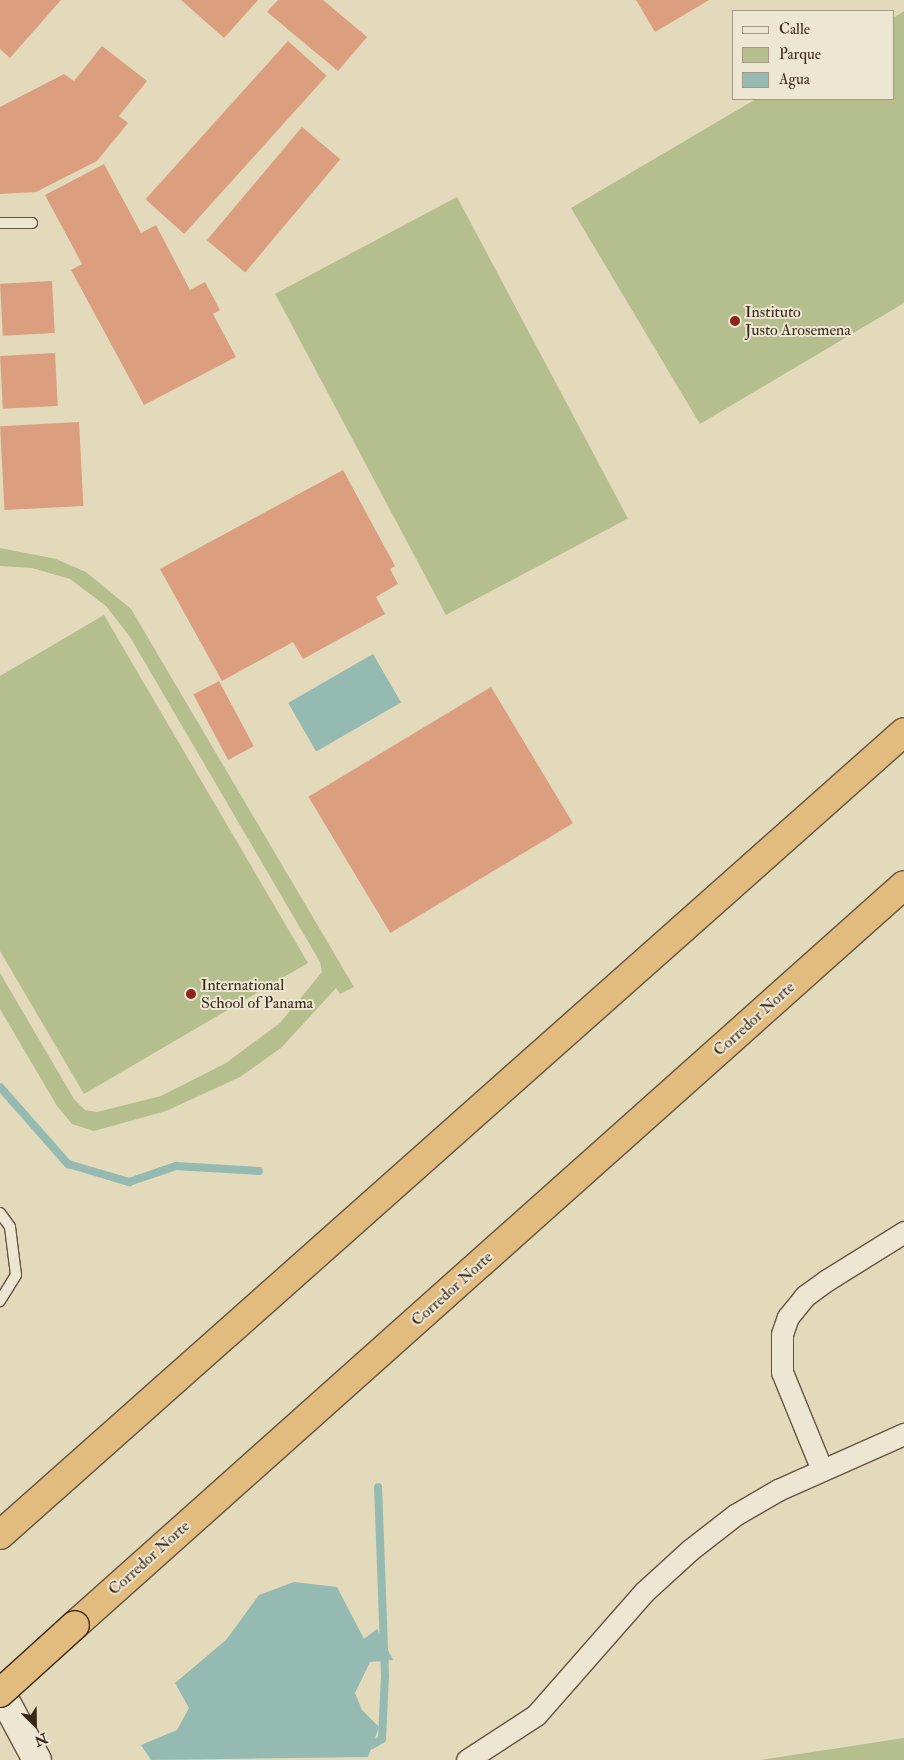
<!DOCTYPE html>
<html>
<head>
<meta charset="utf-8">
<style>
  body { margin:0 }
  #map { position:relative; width:904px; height:1760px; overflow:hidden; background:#e3d9bb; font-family:"IM FELL Double Pica",serif }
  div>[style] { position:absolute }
  .green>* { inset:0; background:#b5bf8e; transform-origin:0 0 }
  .water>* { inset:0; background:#95bab1; transform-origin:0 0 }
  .stream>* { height:8px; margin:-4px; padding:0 4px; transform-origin:4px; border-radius:4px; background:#95bab1 }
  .building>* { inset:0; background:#db9f7f; transform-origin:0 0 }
  .roads { filter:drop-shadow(1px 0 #645442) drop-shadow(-1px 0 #645442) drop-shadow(0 1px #645442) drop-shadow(0 -1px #645442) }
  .lane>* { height:10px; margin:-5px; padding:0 5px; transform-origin:5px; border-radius:5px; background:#ede6d3 }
  .street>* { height:21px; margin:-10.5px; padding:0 10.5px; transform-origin:10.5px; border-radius:10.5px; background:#ede6d3 }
  .secondary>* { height:28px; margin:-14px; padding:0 14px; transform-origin:14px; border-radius:14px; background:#ede6d3 }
  .highway>* { height:28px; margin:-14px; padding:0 14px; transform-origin:14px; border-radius:14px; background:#e2bc7e }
  .bridges { filter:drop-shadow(1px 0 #392819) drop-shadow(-1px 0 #392819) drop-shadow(0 1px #392819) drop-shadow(0 -1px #392819) }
  .highway-bridge>* { height:28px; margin:-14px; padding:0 14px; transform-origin:14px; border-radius:14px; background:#e2bc7e }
  .dots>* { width:14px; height:14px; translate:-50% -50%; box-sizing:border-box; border:2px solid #ede6d3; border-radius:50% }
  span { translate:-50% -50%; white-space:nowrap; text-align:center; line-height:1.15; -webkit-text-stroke:4px #ede6d3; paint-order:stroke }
  .poi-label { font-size:16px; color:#392819 }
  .left { translate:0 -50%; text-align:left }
  .street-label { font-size:16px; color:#392819 }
  .legend { position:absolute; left:732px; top:10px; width:162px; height:90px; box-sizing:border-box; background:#ede6d3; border:1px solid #a59a89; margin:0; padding:6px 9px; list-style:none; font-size:15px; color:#392819 }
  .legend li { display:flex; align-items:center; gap:10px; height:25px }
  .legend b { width:25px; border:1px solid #a59a89 }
  .north { position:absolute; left:10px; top:1700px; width:50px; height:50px; -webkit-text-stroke:4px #ede6d3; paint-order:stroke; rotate:157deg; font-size:14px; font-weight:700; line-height:20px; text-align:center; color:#392819 }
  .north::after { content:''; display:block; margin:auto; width:18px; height:22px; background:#392819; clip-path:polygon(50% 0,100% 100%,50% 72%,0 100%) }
</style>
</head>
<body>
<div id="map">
  <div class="green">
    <div style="clip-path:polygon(904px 11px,904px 303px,700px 424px,571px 208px,756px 99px,893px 99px,893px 18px)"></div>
    <div style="left:457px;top:197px;width:364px;height:206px;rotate:62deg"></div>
    <div style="clip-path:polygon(0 548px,56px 559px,86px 572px,131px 609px,354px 987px,340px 994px,336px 988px,281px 1048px,240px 1077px,166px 1111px,94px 1131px,72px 1124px,57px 1106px,0 1009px,0 973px,74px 1099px,85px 1110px,97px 1112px,161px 1096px,226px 1063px,280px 1023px,322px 972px,320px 962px,130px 637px,106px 606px,70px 579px,32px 568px,0 566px)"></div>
    <div style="clip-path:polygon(104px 615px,308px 963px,84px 1094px,0 951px,0 676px)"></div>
    <div style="clip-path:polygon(904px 1738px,904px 1760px,761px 1760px)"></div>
  </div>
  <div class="water">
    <div style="left:373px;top:654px;width:56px;height:98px;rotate:60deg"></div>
    <div style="clip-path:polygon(294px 1582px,337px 1587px,364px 1639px,377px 1629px,393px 1660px,370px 1662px,355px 1693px,362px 1710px,379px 1727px,368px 1757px,151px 1760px,141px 1745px,177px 1730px,189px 1708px,175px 1683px,226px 1640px,259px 1595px)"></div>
  </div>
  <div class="stream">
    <div style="left:0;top:1087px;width:103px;rotate:48.6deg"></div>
    <div style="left:68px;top:1164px;width:64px;rotate:16.4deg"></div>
    <div style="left:129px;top:1182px;width:50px;rotate:-18.8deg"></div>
    <div style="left:176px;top:1166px;width:83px;rotate:3.4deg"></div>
    <div style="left:372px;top:1745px;width:12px;rotate:-31deg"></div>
    <div style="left:382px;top:1739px;width:63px;rotate:-87.3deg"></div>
    <div style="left:385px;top:1676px;width:189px;rotate:-92.1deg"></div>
  </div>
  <div class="building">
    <div style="clip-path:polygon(0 0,61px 0,10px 58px,0 49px)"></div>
    <div style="clip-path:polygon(181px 0,258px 0,224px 38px)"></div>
    <div style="clip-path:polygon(278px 0,323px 0,367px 37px,338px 71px,267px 12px)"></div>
    <div style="clip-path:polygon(636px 0,709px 0,655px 32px)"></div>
    <div style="left:288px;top:41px;width:52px;height:213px;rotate:42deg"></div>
    <div style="clip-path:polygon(102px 46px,147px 81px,119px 116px,128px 123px,97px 161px,36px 192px,0 194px,0 107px,64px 74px,74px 81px)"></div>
    <div style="left:302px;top:127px;width:50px;height:148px;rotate:40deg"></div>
    <div style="clip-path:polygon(104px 164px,141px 233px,156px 225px,190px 290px,205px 282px,220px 310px,213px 314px,236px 357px,144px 405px,71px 270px,82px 264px,45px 195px)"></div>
    <div style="left:52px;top:281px;width:52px;height:52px;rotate:87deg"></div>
    <div style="left:55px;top:353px;width:53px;height:55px;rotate:87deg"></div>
    <div style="left:79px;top:422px;width:84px;height:79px;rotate:87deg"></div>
    <div style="clip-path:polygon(343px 470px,395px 566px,390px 569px,398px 584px,376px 597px,385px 614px,303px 659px,293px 642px,222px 681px,160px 569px)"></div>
    <div style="left:219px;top:681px;width:74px;height:29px;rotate:62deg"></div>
    <div style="left:491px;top:687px;width:159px;height:213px;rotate:59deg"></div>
  </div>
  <div class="roads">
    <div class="lane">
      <div style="left:0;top:223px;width:32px"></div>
      <div style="left:0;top:1213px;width:17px;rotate:54deg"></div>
      <div style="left:10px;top:1227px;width:48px;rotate:82.9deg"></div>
      <div style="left:16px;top:1275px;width:31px;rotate:122deg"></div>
    </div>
    <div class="street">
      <div style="left:822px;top:1470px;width:106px;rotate:-112.2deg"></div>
      <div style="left:782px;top:1372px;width:38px;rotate:-90deg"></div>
      <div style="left:782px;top:1334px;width:18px;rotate:-71deg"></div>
      <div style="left:788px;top:1317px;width:27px;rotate:-51deg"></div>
      <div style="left:805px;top:1296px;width:27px;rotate:-36deg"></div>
      <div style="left:827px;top:1280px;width:91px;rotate:-31.9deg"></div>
      <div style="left:467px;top:1760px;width:82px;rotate:-33.1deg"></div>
      <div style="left:536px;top:1715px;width:164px;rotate:-48.7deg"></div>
      <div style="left:644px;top:1592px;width:62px;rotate:-42.4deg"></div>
      <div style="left:690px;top:1550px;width:57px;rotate:-37.9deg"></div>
      <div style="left:735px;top:1515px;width:50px;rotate:-30.2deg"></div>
      <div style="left:778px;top:1490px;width:138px;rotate:-24deg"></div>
    </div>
    <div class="secondary">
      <div style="left:0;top:1691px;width:78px;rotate:61.8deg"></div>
    </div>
    <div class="highway">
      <div style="left:0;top:1535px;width:1209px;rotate:-41.61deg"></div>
      <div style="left:75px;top:1625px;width:1111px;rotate:-41.75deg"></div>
    </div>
  </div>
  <div class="bridges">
    <div class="highway-bridge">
      <div style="left:0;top:1693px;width:101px;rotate:-42.2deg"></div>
    </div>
  </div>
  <div class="dots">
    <div style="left:735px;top:321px;background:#8f2418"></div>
    <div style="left:191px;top:994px;background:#8f2418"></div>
  </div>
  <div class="poi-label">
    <span class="left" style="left:745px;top:321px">Instituto<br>Justo Arosemena</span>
    <span class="left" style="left:201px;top:994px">International<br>School of Panama</span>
  </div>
  <div class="street-label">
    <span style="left:754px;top:1019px;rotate:-42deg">Corredor Norte</span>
    <span style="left:452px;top:1289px;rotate:-42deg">Corredor Norte</span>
    <span style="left:149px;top:1558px;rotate:-42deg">Corredor Norte</span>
  </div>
  <ul class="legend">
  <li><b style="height:6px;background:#ede6d3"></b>Calle</li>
  <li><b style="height:14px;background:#b5bf8e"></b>Parque</li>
  <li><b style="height:14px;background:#95bab1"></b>Agua</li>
  </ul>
  <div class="north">N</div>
</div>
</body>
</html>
